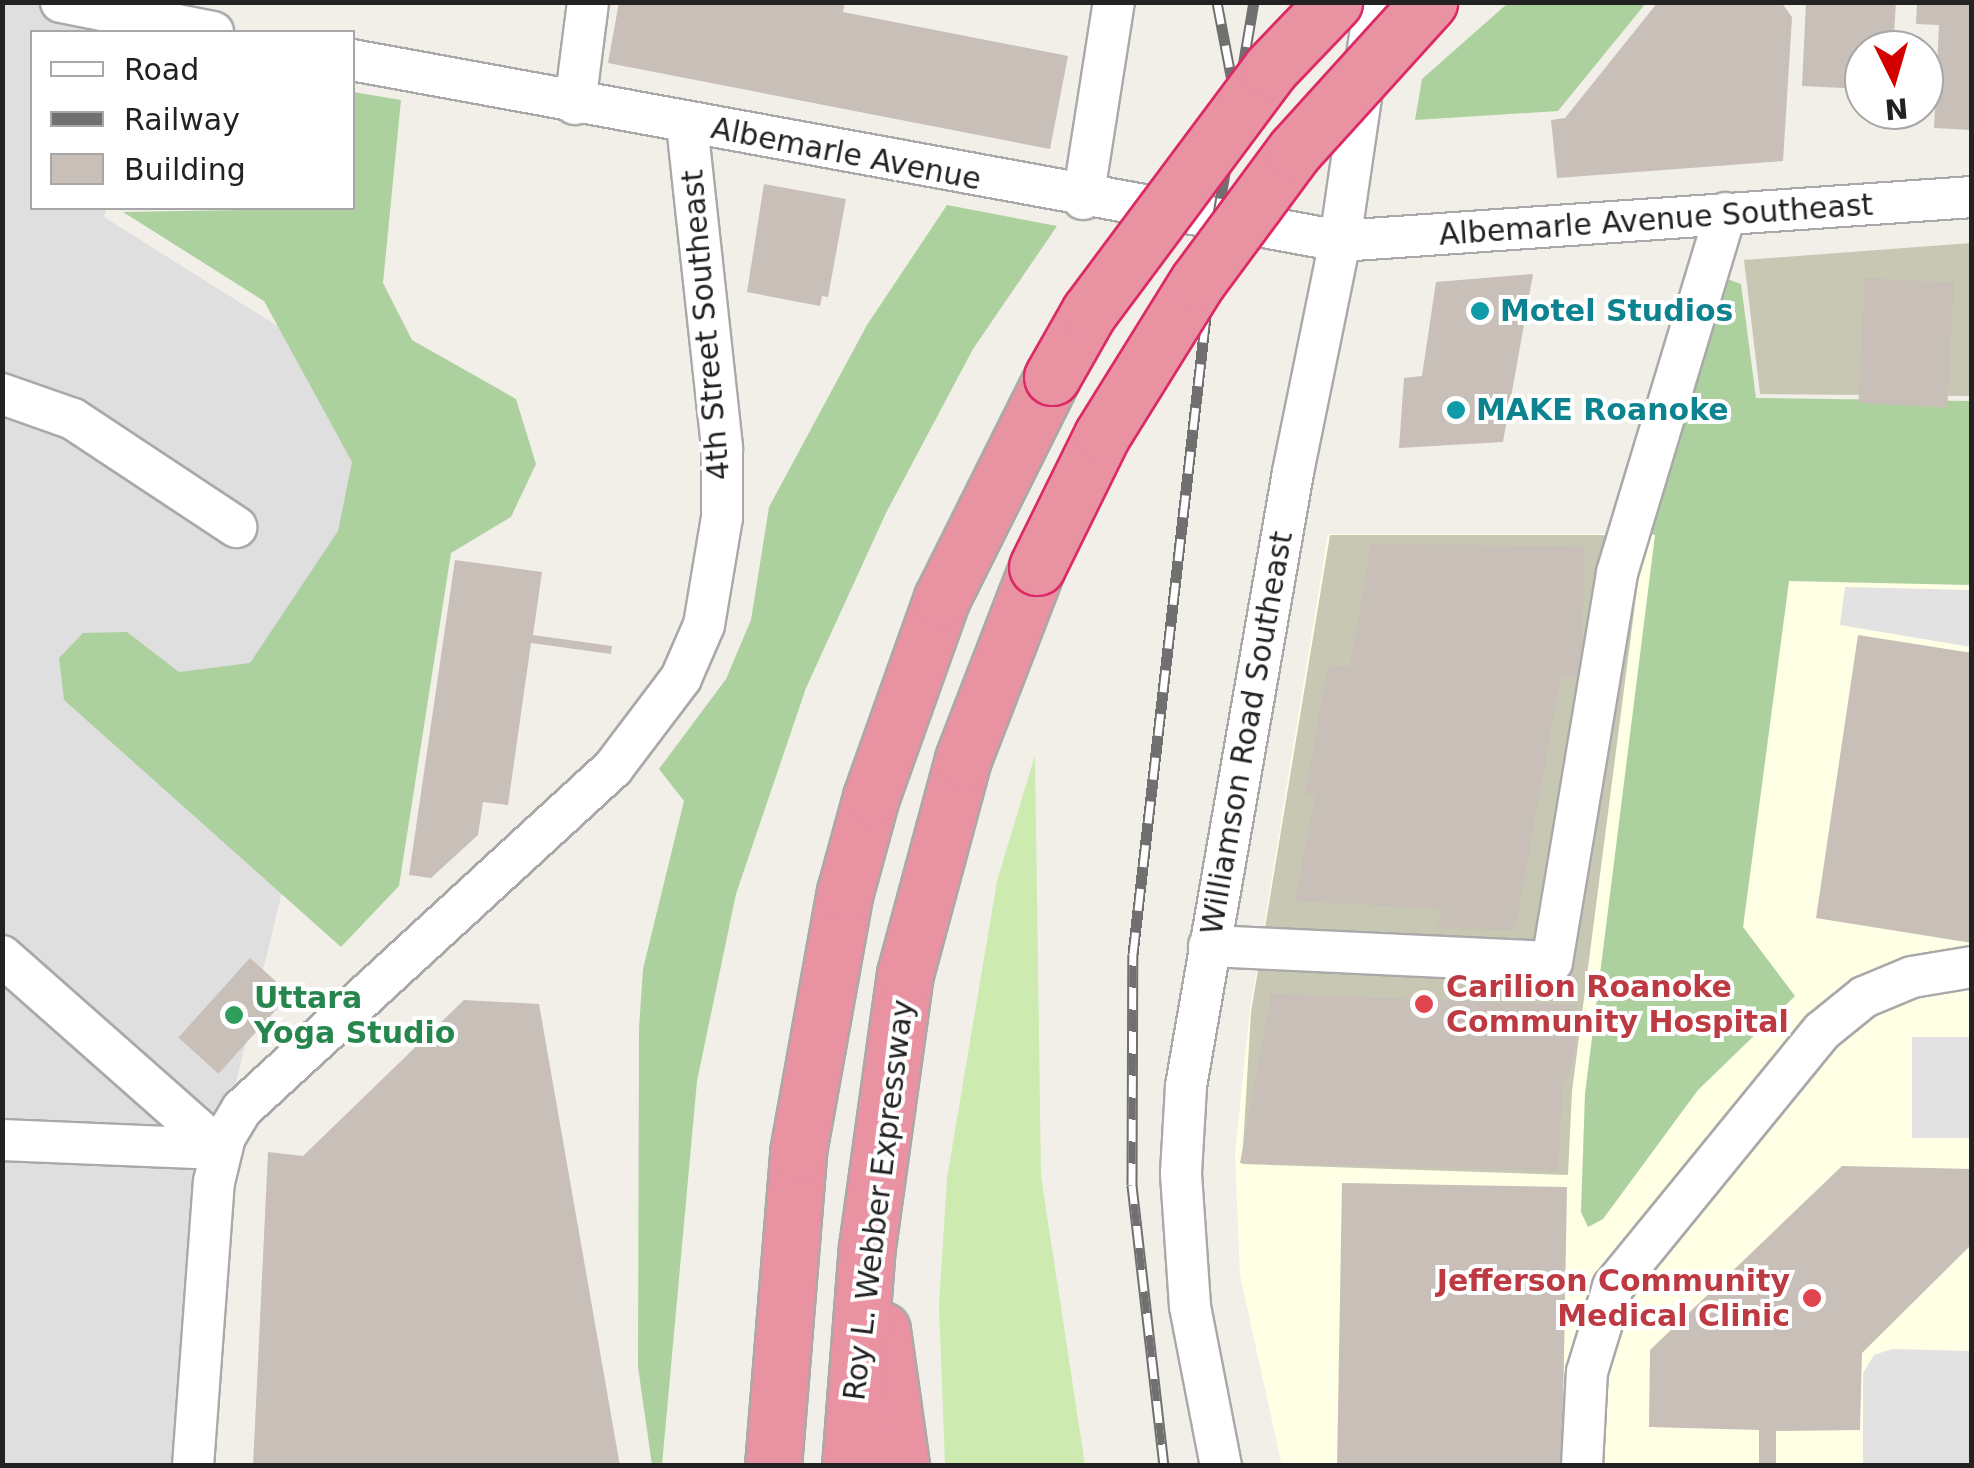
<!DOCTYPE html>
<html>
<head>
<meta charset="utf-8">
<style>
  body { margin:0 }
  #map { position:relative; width:1974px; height:1468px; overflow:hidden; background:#f2efe9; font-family:"DejaVu Sans",sans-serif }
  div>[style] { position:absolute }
  .residential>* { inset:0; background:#e0dfdf }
  .education>* { inset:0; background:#ffffe5 }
  .construction>* { inset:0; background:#c7c7b4 }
  .grass>* { inset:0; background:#cdebb0 }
  .forest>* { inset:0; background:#add19e }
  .parking>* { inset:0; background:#e2e2e2; transform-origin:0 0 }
  .building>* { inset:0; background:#c7bfb8; transform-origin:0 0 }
  .roads { filter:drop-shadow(2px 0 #a9a9a9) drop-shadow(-2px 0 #a9a9a9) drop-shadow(0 2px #a9a9a9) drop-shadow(0 -2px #a9a9a9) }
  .minor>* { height:40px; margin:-20px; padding:0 20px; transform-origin:20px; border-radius:20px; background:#fff }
  .highway>* { height:55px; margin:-27.5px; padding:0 27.5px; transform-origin:27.5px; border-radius:27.5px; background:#e892a2 }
  .rail>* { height:11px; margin-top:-5.5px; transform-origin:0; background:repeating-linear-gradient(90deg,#fff 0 22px,#707070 0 44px); box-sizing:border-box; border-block:2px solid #707070 }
  .bridges { filter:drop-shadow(2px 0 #dc2a67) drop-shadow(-2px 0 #dc2a67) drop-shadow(0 2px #dc2a67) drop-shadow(0 -2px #dc2a67) }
  .highway-bridge>* { height:55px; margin:-27.5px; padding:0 27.5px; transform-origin:27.5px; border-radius:27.5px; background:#e892a2 }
  .dots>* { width:28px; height:28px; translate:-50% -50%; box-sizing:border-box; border:5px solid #fff; border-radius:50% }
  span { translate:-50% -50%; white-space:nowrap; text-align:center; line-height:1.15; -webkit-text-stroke:8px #fff; paint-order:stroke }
  .street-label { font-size:30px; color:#222 }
  .culture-label { font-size:30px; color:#0d838f; font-weight:700 }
  .left { translate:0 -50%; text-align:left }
  .health-label { font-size:30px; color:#be3a42; font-weight:700 }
  .right { translate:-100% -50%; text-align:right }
  .leisure-label { font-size:30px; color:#27864d; font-weight:700 }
  .frame { position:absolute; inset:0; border:5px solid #222; pointer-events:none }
  .legend { position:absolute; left:30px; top:30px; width:325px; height:180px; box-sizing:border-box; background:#fff; border:2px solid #a7a7a7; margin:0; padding:12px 18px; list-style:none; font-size:30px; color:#222 }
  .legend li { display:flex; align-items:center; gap:20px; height:50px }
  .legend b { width:50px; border:2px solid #a7a7a7 }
  .north { position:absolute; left:1844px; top:30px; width:100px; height:100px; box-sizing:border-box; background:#fff; border:2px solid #a7a7a7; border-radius:50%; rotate:175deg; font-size:28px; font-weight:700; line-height:40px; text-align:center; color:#222 }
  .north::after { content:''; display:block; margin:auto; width:35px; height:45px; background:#d40000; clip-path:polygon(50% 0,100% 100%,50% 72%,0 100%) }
</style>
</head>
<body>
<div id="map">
  <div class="residential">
    <div style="clip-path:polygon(3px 3px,168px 3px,159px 32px,32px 32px,32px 208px,107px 208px,104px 217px,400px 403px,220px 1149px,194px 1465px,3px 1466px)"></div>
  </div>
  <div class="education">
    <div style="clip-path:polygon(1328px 534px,1656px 534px,1585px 1094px,1581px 1212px,1588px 1227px,1603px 1219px,1698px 1090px,1795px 996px,1743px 928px,1789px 581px,1971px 585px,1971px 1465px,1282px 1466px,1240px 1275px,1235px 1153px,1250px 1011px)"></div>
  </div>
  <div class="construction">
    <div style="clip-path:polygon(1971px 243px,1971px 396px,1760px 394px,1744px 260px)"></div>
    <div style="clip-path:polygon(1330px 535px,1644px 535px,1572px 1091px,1568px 1175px,1242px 1164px,1251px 1012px)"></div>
  </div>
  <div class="grass">
    <div style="clip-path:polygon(1035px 755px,1041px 1176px,1085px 1465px,945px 1465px,939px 1305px,947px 1178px,997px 881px)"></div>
  </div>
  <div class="forest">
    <div style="clip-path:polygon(1508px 3px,1646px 3px,1558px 111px,1415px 120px,1422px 79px)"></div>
    <div style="clip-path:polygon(353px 92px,401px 100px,383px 283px,412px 340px,516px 399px,536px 464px,511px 517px,451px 553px,399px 886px,341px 947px,64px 700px,59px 658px,83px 633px,127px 632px,179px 672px,250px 663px,338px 531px,352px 462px,264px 301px,123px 212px,352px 208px)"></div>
    <div style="clip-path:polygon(947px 205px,1057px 226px,973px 349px,886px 513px,806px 688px,736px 894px,697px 1081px,662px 1465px,652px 1465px,638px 1367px,639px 1028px,643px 969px,684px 801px,659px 769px,726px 679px,751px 620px,769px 507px,867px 325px)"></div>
    <div style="clip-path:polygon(1719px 276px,1741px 284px,1756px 398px,1971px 401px,1971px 585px,1789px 581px,1743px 927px,1795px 996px,1698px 1090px,1603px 1219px,1588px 1227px,1581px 1212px,1585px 1094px,1655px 535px,1644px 533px)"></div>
  </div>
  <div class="parking">
    <div style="clip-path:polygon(1845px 587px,1971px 590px,1971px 647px,1840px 625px)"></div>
    <div style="left:1971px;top:1037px;width:101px;height:59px;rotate:90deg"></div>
    <div style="clip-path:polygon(1892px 1349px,1971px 1351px,1971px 1465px,1863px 1465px,1863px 1373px,1874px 1355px)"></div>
  </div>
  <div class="building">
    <div style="clip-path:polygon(619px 2px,845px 2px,843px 12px,1068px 56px,1050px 149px,608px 63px)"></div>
    <div style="clip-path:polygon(1658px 2px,1781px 2px,1792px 17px,1783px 161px,1557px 178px,1551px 120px,1565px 118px)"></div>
    <div style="clip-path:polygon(1806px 2px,1896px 2px,1893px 50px,1864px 50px,1864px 89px,1802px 86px)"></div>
    <div style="clip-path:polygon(1917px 2px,1972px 2px,1972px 130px,1934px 128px,1939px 25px,1916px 24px)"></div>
    <div style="clip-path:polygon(764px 184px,846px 199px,828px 297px,822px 296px,820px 306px,747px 292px)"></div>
    <div style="clip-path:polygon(1533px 274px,1503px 442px,1399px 448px,1404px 378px,1422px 376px,1436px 282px)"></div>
    <div style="left:1865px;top:278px;width:89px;height:125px;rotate:3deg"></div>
    <div style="clip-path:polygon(1371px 543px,1585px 547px,1581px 677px,1561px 676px,1515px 930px,1436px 928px,1441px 909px,1295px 901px,1315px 795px,1305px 793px,1328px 665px,1350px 667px)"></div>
    <div style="clip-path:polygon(455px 560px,542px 572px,533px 635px,612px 646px,611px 654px,531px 643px,508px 805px,483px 802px,478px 835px,431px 878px,409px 875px)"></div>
    <div style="clip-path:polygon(1858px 635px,1972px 653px,1972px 943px,1816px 918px)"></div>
    <div style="left:250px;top:958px;width:54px;height:107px;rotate:42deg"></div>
    <div style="clip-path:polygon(1271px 994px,1577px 1005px,1575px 1053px,1562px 1091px,1558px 1171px,1240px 1163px)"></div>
    <div style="clip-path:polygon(464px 1000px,539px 1004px,620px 1466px,253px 1466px,268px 1152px,303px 1156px)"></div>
    <div style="clip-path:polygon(1842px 1166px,1972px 1169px,1971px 1245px,1862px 1353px,1860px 1430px,1776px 1431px,1776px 1466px,1759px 1466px,1759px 1430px,1649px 1427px,1650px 1350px)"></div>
    <div style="left:1342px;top:1183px;width:225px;height:283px;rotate:1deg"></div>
  </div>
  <div class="roads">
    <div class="minor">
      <div style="left:61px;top:2px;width:155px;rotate:11.2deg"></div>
      <div style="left:352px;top:60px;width:1004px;rotate:10.38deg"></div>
      <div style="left:1340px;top:241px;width:634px;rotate:-3.98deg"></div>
      <div style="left:575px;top:104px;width:103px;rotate:-82.7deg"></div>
      <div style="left:1083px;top:199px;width:199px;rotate:-81.1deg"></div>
      <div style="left:2px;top:394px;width:75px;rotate:19.4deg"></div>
      <div style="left:73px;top:419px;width:196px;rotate:33.5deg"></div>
      <div style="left:1209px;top:946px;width:343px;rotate:2.7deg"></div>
      <div style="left:1552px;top:962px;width:394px;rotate:-80.5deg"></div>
      <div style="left:1617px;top:573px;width:376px;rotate:-73.2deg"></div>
      <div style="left:2px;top:956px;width:291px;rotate:41.5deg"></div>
      <div style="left:2px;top:1140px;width:218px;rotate:2.4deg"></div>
      <div style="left:193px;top:1466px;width:285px;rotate:-85.8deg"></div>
      <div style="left:214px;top:1182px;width:46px;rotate:-76.3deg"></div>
      <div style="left:225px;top:1137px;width:33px;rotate:-59deg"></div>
      <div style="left:242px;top:1109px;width:504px;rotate:-42.59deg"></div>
      <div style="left:613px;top:768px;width:113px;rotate:-52.9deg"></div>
      <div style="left:681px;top:678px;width:58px;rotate:-66.5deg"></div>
      <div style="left:704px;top:625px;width:109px;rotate:-80.5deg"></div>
      <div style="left:722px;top:518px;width:71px;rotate:-90deg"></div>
      <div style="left:722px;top:447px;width:325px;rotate:-96.2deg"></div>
      <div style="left:1221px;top:1466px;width:163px;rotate:-101deg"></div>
      <div style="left:1190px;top:1306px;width:133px;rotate:-93.9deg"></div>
      <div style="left:1181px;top:1173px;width:87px;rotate:-86.7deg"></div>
      <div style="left:1186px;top:1086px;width:623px;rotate:-80.11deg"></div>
      <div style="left:1293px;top:472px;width:236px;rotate:-78.5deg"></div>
      <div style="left:1340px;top:241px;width:242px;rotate:-81.7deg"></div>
      <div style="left:1582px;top:1466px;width:94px;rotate:-87deg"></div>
      <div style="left:1587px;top:1372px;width:89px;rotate:-73deg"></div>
      <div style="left:1613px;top:1287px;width:330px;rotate:-50.8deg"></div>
      <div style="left:1822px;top:1031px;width:54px;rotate:-39deg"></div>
      <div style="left:1864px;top:997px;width:52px;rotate:-22.6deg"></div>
      <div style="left:1912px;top:977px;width:61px;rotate:-9.5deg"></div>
    </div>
    <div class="highway">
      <div style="left:882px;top:1330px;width:137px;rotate:82deg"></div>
      <div style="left:773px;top:1466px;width:315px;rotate:-85.4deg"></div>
      <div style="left:798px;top:1152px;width:264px;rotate:-79.8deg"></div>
      <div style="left:845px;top:892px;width:98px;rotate:-74.7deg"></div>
      <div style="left:871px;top:797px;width:211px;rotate:-70.4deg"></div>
      <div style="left:942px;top:598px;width:247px;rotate:-63.5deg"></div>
      <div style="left:850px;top:1466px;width:220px;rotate:-85.6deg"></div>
      <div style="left:867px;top:1247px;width:276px;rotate:-82.1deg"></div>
      <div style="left:905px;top:974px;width:223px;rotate:-74.9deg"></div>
      <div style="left:963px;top:759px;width:206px;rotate:-68.9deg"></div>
    </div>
  </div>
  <div class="rail">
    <div style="left:1217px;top:2px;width:86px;rotate:79.2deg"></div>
    <div style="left:1164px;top:1466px;width:283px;rotate:-96.5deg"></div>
    <div style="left:1132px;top:1185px;width:231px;rotate:-89.8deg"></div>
    <div style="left:1133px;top:954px;width:739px;rotate:-83.47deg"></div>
    <div style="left:1217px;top:220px;width:221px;rotate:-80.4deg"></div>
  </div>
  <div class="bridges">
    <div class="highway-bridge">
      <div style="left:1052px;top:377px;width:75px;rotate:-60.4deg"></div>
      <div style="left:1089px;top:312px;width:303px;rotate:-53.3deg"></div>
      <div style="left:1270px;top:69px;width:93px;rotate:-46.3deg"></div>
      <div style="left:1037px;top:567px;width:147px;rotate:-63.8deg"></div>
      <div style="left:1102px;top:435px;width:181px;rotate:-58.1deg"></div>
      <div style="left:1198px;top:281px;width:163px;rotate:-53.5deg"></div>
      <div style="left:1295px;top:150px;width:200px;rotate:-47.8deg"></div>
    </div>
  </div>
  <div class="dots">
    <div style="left:1480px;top:311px;background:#0f9aa8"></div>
    <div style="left:1456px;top:410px;background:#0f9aa8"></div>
    <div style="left:1424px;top:1004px;background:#e0444e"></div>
    <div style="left:234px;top:1015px;background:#2e9e5b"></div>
    <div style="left:1812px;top:1298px;background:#e0444e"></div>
  </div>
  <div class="street-label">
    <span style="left:846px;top:154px;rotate:11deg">Albemarle Avenue</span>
    <span style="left:1656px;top:220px;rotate:-4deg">Albemarle Avenue Southeast</span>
    <span style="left:706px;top:325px;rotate:-95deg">4th Street Southeast</span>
    <span style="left:1247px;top:733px;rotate:-80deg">Williamson Road Southeast</span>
    <span style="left:879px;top:1200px;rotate:-83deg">Roy L. Webber Expressway</span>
  </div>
  <div class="culture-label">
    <span class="left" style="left:1500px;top:311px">Motel Studios</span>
    <span class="left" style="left:1476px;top:410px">MAKE Roanoke</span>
  </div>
  <div class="health-label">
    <span class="left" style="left:1446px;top:1004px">Carilion Roanoke<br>Community Hospital</span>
    <span class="right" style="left:1790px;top:1298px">Jefferson Community<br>Medical Clinic</span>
  </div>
  <div class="leisure-label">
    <span class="left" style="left:254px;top:1015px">Uttara<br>Yoga Studio</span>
  </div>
  <div class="frame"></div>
  <ul class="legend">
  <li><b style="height:12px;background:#fff"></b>Road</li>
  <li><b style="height:12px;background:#707070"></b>Railway</li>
  <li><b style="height:28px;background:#c7bfb8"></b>Building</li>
  </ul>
  <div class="north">N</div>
</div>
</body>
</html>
